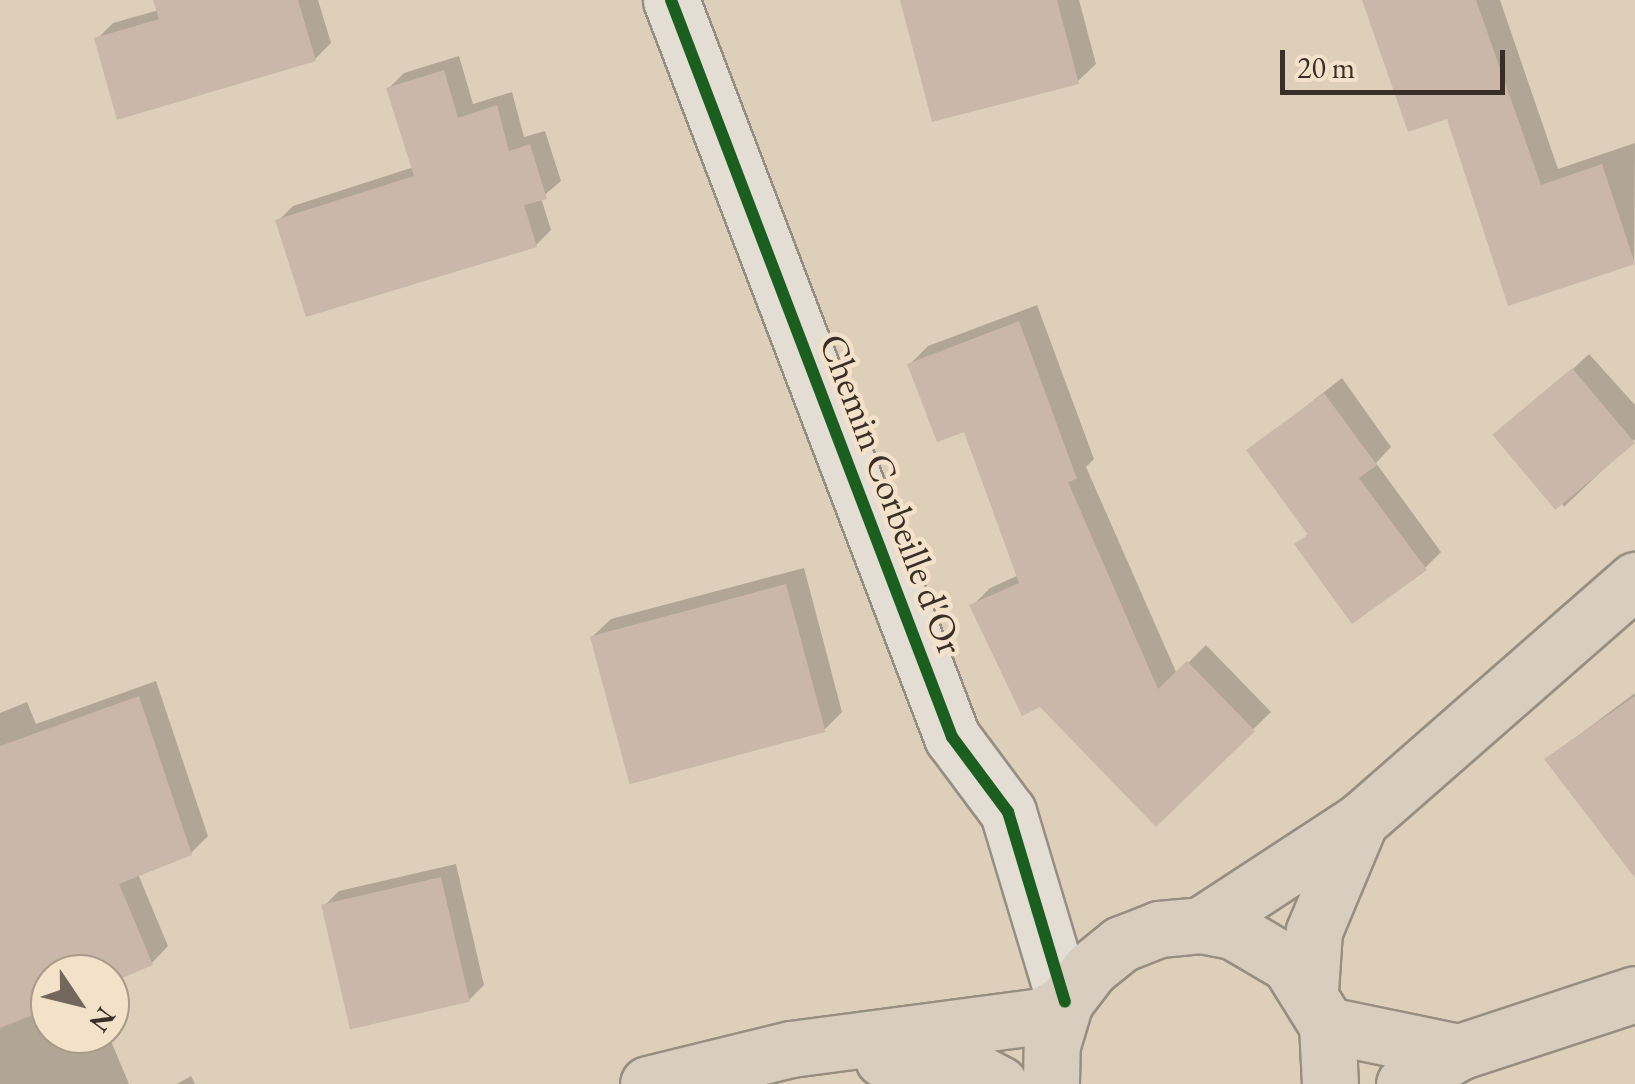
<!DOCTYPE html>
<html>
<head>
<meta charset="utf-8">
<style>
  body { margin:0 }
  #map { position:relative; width:1635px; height:1084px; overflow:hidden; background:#decfbb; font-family:"EB Garamond",serif }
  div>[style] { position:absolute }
  .shadow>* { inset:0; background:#0003 }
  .building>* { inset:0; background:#cab7aa; transform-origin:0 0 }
  .roads { filter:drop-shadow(2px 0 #978e82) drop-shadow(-2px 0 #978e82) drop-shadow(0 2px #978e82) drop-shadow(0 -2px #978e82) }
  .minor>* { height:55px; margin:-27.5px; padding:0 27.5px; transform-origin:27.5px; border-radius:27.5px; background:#e4ddd3 }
  .major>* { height:55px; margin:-27.5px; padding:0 27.5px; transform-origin:27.5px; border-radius:27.5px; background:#d8cdbe }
  .cycleway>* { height:12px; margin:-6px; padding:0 6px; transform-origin:6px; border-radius:6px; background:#1b5e20 }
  span { translate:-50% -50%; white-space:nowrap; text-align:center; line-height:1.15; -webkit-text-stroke:9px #f3e2c9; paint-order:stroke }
  .street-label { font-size:38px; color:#3a2e28 }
  .north { position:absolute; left:30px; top:954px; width:100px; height:100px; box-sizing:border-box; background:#f3e2c9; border:2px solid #a99a89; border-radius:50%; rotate:125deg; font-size:28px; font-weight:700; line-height:40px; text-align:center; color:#3a2e28 }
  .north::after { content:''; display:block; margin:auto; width:35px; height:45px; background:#73665b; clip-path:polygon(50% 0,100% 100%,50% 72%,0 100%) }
  .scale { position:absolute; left:1280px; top:50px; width:225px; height:45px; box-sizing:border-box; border:5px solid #3a2e28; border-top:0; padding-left:12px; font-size:30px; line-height:35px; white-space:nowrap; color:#3a2e28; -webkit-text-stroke:8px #f3e2c9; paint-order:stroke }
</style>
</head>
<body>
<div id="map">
  <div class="shadow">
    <div style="clip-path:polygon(156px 0,318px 0,331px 43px,315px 59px,97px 39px,113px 23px,159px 10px)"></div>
    <div style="clip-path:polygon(902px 0,1079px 0,1096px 64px,1077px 82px)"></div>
    <div style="clip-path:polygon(1376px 0,1500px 0,1558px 169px,1635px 143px,1634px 262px,1449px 115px)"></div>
    <div style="clip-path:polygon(459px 56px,473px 104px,512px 92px,524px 137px,545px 131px,561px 181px,541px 198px,551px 230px,536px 245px,278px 221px,293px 206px,414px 167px,389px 88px,404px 73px)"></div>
    <div style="clip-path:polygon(1037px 305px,1094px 459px,1086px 467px,1177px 674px,1206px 645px,1271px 712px,1156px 823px,972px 606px,990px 588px,1019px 575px,965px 429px,910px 364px,928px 346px)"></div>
    <div style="clip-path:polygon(1589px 354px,1635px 405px,1635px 439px,1564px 507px,1515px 423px)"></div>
    <div style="clip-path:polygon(1342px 378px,1391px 447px,1376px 463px,1441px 552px,1425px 568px,1298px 544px,1309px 533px,1249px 451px)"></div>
    <div style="clip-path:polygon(804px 568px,842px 712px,824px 730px,593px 636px,611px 619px)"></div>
    <div style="clip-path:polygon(156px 681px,208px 836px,191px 853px,138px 874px,168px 946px,152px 963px,110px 980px,110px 974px,50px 974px,50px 1034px,108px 1034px,129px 1084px,0 1084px,0 713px,27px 702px,36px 724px)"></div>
    <div style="clip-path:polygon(1635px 693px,1635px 822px,1547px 759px)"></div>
    <div style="clip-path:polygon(456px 864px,484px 985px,469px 1000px,324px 906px,339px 891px)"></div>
    <div style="clip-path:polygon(191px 1076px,195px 1084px,177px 1084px)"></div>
  </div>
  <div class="building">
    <div style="clip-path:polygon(153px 0,298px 0,316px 61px,117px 120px,94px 38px,159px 19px)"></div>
    <div style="clip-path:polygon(900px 0,1057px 0,1079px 84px,932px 122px)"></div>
    <div style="clip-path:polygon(1362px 0,1476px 0,1541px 185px,1602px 164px,1635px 264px,1508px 306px,1447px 119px,1408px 132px)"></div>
    <div style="clip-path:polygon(444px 70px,458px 118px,497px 105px,509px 151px,530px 144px,547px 199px,524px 205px,537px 247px,306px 317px,275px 220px,414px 176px,386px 88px)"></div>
    <div style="clip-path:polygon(1019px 321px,1077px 479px,1068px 482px,1158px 689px,1187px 661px,1255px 731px,1156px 827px,1040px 707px,1022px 716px,969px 605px,1019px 583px,964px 432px,937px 442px,907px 364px)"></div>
    <div style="left:1572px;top:368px;width:98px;height:104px;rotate:50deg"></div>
    <div style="clip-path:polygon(1324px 393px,1377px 465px,1359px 478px,1427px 570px,1352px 624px,1294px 544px,1308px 535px,1246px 450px)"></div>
    <div style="left:786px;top:584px;width:153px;height:203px;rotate:75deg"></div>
    <div style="clip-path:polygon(139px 696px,192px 855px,119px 884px,153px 965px,110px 983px,110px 974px,50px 974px,50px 1008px,0 1028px,0 746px)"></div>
    <div style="clip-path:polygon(1635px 696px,1635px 878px,1544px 759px)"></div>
    <div style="left:441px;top:877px;width:128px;height:123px;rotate:77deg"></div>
  </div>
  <div class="roads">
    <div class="minor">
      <div style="left:671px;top:0;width:789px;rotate:69.13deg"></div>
      <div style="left:952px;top:737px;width:94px;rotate:53.3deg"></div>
      <div style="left:1008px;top:812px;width:198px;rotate:73.3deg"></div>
    </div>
    <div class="major">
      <div style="left:1201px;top:925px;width:190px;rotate:-33.2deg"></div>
      <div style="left:1360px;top:821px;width:366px;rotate:-41.2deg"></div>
      <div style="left:1310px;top:991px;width:60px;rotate:-86.2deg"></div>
      <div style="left:1314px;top:931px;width:119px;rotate:-67.3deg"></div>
      <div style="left:1327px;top:1025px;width:135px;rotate:11.6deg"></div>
      <div style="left:883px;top:1059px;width:91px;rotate:7deg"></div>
      <div style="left:973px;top:1070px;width:30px;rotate:28deg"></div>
      <div style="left:648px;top:1084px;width:147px;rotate:-13.8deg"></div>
      <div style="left:791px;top:1049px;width:251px;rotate:-7.5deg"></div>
      <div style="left:1040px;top:1016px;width:29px;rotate:-29deg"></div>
      <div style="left:1051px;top:1084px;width:39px;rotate:-89deg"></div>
      <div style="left:1052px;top:1045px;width:45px;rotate:-73.2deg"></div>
      <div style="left:1065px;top:1002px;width:41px;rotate:-52.9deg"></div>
      <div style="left:1090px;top:969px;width:40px;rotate:-39deg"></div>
      <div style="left:1121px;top:944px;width:41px;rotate:-21.5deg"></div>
      <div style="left:1159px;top:929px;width:42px;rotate:-5.4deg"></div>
      <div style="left:1201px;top:925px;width:33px;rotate:11deg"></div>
      <div style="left:1233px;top:931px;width:65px;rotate:30.5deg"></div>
      <div style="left:1289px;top:964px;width:72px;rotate:58.1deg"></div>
      <div style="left:1327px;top:1025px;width:59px;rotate:87.1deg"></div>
      <div style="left:1404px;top:1084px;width:64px;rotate:-30.2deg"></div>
      <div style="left:1459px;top:1052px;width:185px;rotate:-18.2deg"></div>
    </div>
  </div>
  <div class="cycleway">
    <div style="left:671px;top:0;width:789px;rotate:69.13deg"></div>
    <div style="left:952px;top:737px;width:94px;rotate:53.3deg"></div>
    <div style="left:1008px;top:812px;width:198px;rotate:73.3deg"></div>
  </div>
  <div class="street-label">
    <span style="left:892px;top:494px;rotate:69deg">Chemin Corbeille d'Or</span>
  </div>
  <div class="north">N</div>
  <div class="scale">20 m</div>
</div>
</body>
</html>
